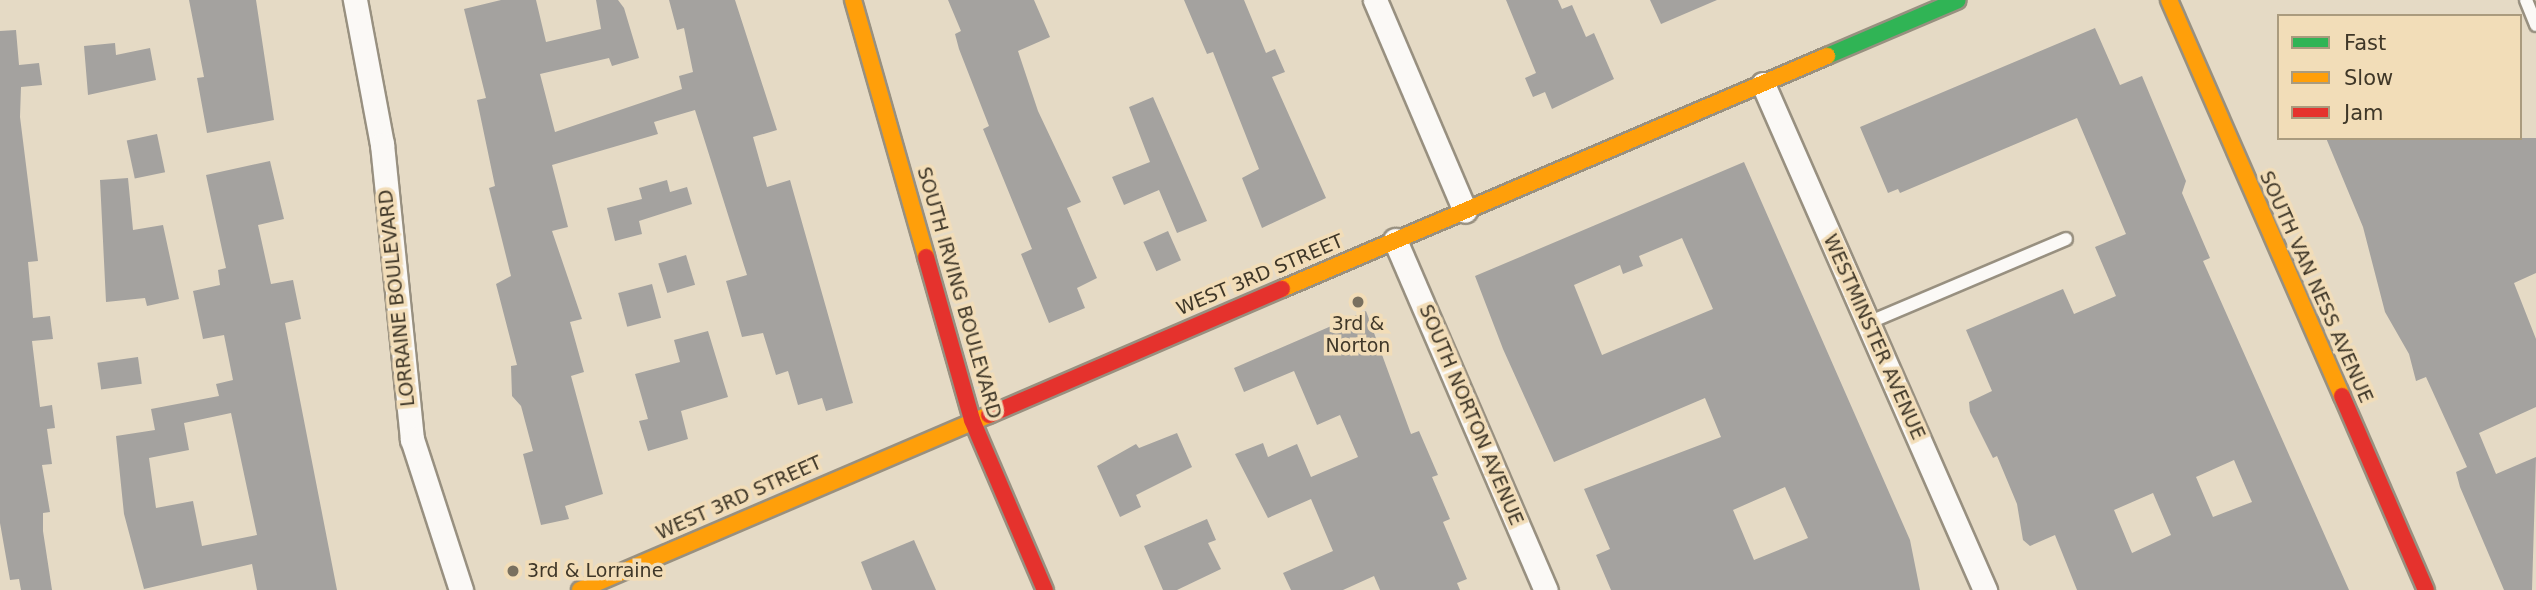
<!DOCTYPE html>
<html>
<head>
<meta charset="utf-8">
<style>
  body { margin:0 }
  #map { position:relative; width:2536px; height:590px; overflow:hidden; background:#e5dac5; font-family:"DejaVu Sans",sans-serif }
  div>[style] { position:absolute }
  .building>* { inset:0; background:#a4a29f; transform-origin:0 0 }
  .roads { filter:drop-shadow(2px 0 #989080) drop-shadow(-2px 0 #989080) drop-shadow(0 2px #989080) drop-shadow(0 -2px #989080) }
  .lane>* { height:12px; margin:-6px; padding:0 6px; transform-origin:6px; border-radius:6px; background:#fbf9f6 }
  .street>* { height:23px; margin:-11.5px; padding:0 11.5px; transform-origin:11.5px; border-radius:11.5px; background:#fbf9f6 }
  .fast>* { height:16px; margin:-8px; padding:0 8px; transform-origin:8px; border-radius:8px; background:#30b455 }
  .slow>* { height:16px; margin:-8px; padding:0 8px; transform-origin:8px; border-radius:8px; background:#ff9f0a }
  .jam>* { height:16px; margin:-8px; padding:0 8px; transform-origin:8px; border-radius:8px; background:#e5322d }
  .dots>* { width:19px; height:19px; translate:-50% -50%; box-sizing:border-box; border:4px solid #f2ddb8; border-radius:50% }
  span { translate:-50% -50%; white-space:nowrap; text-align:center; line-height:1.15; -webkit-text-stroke:7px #f2ddb8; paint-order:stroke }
  .street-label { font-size:19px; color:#3f3728 }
  .poi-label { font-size:19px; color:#3f3728 }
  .left { translate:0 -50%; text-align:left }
  .legend { position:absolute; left:2277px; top:14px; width:245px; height:126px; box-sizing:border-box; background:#f2ddb8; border:2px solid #aa9b7e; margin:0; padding:9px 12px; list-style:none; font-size:21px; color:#3f3728 }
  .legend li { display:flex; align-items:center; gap:14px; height:35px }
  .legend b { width:35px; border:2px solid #aa9b7e }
</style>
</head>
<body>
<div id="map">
  <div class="building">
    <div style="clip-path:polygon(189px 0,256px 0,274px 120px,207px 133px,197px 78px,204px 77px)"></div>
    <div style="clip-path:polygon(501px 0,536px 0,546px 42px,601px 29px,596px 0,618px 0,624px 8px,639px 58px,612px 66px,609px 58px,540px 74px,555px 132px,682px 89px,679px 76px,693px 72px,684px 28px,677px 30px,669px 0,735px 0,777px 130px,753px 137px,767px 187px,790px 180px,853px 403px,826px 411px,822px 398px,798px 405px,788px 371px,776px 375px,763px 333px,742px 337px,726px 281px,747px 275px,695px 110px,654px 122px,658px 134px,552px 165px,568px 227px,552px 231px,582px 319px,570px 322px,584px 372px,571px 376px,603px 494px,565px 506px,569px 519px,541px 525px,523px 454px,533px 451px,521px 406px,512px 396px,511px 366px,517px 365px,496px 284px,511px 276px,489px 188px,495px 186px,477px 100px,486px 98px,464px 9px)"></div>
    <div style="clip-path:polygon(948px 0,1034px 0,1050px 37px,1018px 51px,1038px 111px,1081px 202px,1067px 208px,1097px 278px,1077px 288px,1085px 308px,1049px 323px,1021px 254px,1032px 249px,983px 129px,989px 126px,959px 49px,955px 34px,961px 31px)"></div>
    <div style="clip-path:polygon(1184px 0,1244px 0,1266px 53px,1275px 49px,1285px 72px,1272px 77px,1326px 198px,1262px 228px,1242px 178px,1259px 169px,1213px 52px,1207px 54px)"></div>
    <div style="clip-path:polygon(1506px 0,1558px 0,1562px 9px,1572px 5px,1586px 37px,1594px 33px,1614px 79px,1552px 109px,1545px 92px,1533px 97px,1525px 78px,1536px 73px)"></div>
    <div style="clip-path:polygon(1650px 0,1717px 0,1661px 24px)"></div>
    <div style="clip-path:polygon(evenodd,2095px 28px,2120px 85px,2142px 76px,2186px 181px,2182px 193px,2210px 258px,2203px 261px,2349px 590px,2077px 590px,2055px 535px,2030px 546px,2023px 540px,2017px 504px,1997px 456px,1993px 458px,1970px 412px,1969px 402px,1992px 391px,1966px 330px,2063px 289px,2074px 314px,2116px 296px,2095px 247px,2126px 234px,2077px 118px,1900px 193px,1898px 189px,1888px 193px,1860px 127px,2095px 28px,2234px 460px,2252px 502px,2213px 517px,2196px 477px,2234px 460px,2095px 28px,2153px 493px,2171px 535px,2132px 553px,2114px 510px,2153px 493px)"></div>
    <div style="clip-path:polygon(16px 30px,19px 65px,39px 63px,42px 85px,21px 87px,20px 117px,38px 261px,28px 262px,33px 318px,50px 316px,53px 339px,32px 341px,40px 407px,52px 405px,55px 428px,47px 429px,52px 464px,42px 465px,50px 512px,43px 513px,43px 531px,52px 590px,21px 590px,19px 579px,10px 580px,0 523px,0 31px)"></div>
    <div style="clip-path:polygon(115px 43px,116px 55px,150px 48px,156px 80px,88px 95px,84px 46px)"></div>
    <div style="clip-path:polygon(1153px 97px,1207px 221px,1177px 233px,1159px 190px,1124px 205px,1112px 177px,1150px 162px,1129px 107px)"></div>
    <div style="left:157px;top:134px;width:39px;height:31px;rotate:78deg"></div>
    <div style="clip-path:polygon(2326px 138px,2536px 138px,2536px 273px,2514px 283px,2536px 339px,2536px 407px,2479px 433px,2496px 474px,2536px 457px,2532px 590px,2504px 590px,2460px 487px,2456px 472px,2467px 467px,2426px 377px,2416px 381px,2409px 354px,2385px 312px,2363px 227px)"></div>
    <div style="clip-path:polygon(evenodd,270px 161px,284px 219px,258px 225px,271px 284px,293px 280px,301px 319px,285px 323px,337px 590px,257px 590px,252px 564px,144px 589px,124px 514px,116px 436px,155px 430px,151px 409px,219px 396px,216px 384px,233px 380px,224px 335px,203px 339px,193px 291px,220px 285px,218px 270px,226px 268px,206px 175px,270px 161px,231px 413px,257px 535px,202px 546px,193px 501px,156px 508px,149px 458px,189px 450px,184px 423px,231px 413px)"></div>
    <div style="clip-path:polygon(evenodd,1744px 162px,1910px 540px,1920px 590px,1611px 590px,1596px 555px,1610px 549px,1584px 489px,1721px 437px,1705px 398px,1554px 462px,1503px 349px,1475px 276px,1744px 162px,1682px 238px,1713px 309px,1602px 355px,1574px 285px,1620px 265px,1623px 274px,1643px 266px,1639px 256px,1682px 238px,1744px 162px,1785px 487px,1808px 538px,1754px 560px,1733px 510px,1785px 487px)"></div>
    <div style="clip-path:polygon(128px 178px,133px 230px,163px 225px,179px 299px,147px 306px,145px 298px,106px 302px,100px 180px)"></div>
    <div style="clip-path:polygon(667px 180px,670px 192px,687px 187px,692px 204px,639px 221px,642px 234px,615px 241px,607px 208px,642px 199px,639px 188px)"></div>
    <div style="left:1168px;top:231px;width:32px;height:27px;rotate:66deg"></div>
    <div style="left:686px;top:255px;width:31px;height:29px;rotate:73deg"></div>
    <div style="left:652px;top:284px;width:35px;height:35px;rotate:75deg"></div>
    <div style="clip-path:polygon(1366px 311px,1411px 434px,1419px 431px,1438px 475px,1432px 477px,1450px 519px,1443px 522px,1467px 579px,1457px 583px,1460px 590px,1380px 590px,1374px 576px,1343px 590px,1291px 590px,1283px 573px,1333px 551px,1311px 499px,1268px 518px,1235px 454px,1263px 443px,1268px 457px,1297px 444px,1311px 477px,1358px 457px,1340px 415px,1317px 425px,1294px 371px,1244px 392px,1234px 368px)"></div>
    <div style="clip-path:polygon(708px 331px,728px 397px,681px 411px,688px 439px,648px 451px,639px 421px,648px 419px,635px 374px,680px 362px,674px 340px)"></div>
    <div style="left:138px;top:357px;width:27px;height:41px;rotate:82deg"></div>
    <div style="clip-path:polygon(1177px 433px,1192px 467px,1136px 495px,1141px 507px,1120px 517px,1097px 466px,1136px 444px,1139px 448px)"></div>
    <div style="clip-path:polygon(1207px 519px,1216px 540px,1208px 543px,1221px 569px,1177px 590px,1163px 590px,1144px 546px)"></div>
    <div style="clip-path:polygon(914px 540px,936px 590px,872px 590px,861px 562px)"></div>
  </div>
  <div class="roads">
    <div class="lane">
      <div style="left:2526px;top:0;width:27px;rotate:68deg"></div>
      <div style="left:1868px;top:323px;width:215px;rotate:-23deg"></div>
    </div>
    <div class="street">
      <div style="left:355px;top:0;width:147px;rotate:79.4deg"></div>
      <div style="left:382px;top:144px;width:297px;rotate:84.2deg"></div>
      <div style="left:412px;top:439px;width:159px;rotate:72deg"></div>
      <div style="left:1375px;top:0;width:229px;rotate:66.9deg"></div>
      <div style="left:1763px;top:84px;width:553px;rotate:66.31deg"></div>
      <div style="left:1395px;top:240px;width:381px;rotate:66.7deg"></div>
    </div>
    <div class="fast">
      <div style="left:1827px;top:56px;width:142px;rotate:-23.1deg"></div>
    </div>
    <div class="slow">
      <div style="left:853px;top:0;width:267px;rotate:74.1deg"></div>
      <div style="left:2169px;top:0;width:432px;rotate:66.4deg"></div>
      <div style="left:1282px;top:289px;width:593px;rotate:-23.15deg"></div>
      <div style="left:580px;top:590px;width:445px;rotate:-23.2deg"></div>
    </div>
    <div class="jam">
      <div style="left:926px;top:257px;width:169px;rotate:74.2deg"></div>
      <div style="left:972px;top:420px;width:185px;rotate:66.8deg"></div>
      <div style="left:2342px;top:396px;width:211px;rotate:66.6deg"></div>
      <div style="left:989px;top:415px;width:319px;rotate:-23.3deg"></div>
    </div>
  </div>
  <div class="dots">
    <div style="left:1358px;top:302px;background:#79705f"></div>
    <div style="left:513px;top:571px;background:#79705f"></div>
  </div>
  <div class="street-label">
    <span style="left:1260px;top:275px;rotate:-23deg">WEST 3RD STREET</span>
    <span style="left:2316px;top:287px;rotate:66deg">SOUTH VAN NESS AVENUE</span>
    <span style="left:959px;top:293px;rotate:74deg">SOUTH IRVING BOULEVARD</span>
    <span style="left:397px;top:298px;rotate:-96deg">LORRAINE BOULEVARD</span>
    <span style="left:1874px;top:337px;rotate:66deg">WESTMINSTER AVENUE</span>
    <span style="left:1471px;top:415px;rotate:67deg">SOUTH NORTON AVENUE</span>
    <span style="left:739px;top:498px;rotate:-24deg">WEST 3RD STREET</span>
  </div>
  <div class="poi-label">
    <span style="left:1358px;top:335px">3rd &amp;<br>Norton</span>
    <span class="left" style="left:527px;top:571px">3rd &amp; Lorraine</span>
  </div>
  <ul class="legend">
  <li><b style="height:9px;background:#30b455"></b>Fast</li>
  <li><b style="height:9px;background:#ff9f0a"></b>Slow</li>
  <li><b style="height:9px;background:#e5322d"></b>Jam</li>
  </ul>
</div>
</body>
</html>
